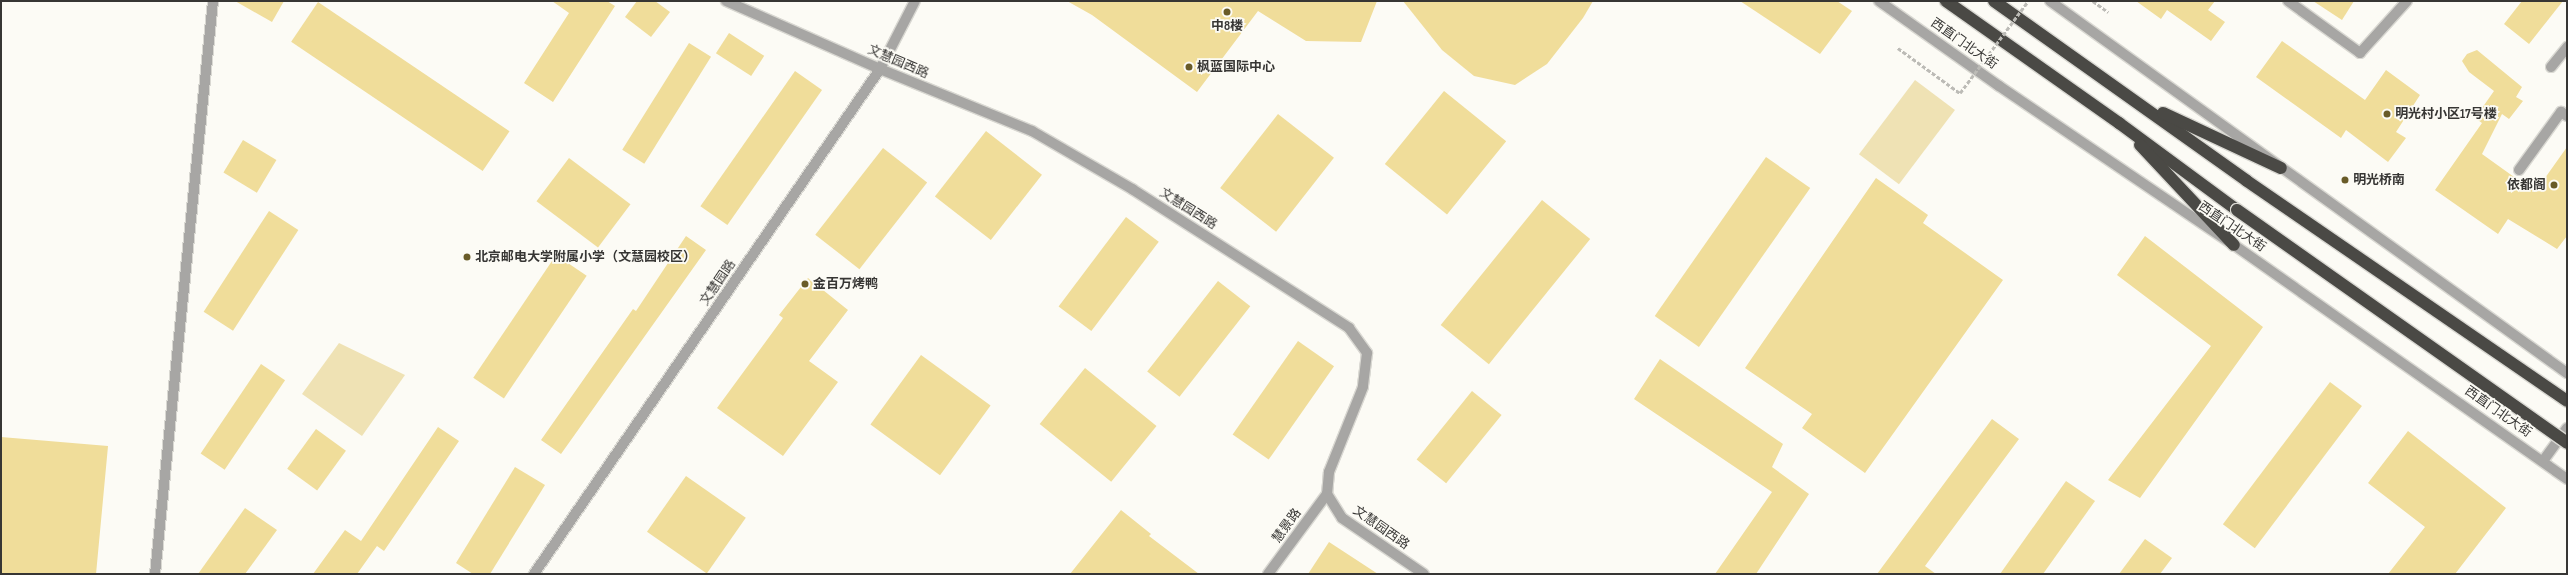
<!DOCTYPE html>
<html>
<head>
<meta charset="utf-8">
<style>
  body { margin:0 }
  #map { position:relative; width:2568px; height:575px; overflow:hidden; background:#fcfbf5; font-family:"Sofia Sans Condensed","Noto Sans SC",sans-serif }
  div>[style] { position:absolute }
  .green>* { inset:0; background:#efe2b4; transform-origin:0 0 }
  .building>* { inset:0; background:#f0dd9a; transform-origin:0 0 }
  .path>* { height:2.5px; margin-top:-1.25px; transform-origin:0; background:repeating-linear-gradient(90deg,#bcbbb6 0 4px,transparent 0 6px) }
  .roads { filter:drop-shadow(1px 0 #d9d8d2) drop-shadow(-1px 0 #d9d8d2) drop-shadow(0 1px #d9d8d2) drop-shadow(0 -1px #d9d8d2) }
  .minor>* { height:10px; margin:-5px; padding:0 5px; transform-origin:5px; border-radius:5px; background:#a7a6a4 }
  .highway>* { height:12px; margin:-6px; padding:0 6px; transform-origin:6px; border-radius:6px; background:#4a4945 }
  .path-bridge>* { height:2.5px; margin-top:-1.25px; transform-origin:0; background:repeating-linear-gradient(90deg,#bcbbb6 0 4px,transparent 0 6px) }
  .bridges { filter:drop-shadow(1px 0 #d9d8d2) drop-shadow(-1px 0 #d9d8d2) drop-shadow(0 1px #d9d8d2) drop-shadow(0 -1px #d9d8d2) }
  .highway-bridge>* { height:12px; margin:-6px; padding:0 6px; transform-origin:6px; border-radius:6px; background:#4a4945 }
  .dots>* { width:11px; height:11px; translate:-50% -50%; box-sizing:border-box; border:2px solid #fcfbf5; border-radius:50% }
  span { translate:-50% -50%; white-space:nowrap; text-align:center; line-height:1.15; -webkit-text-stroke:3.5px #fcfbf5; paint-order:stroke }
  .poi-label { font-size:13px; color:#373634; font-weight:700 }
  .left { translate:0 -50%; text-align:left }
  .right { translate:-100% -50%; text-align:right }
  .street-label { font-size:13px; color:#373634 }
  .frame { position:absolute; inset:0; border:2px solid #373634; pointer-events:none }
</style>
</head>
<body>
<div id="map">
  <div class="green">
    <div style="left:1915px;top:80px;width:50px;height:93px;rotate:37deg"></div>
    <div style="clip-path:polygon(339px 343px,405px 375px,362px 436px,302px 394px)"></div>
  </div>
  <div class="building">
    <div style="clip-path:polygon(235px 1px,284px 1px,272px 22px)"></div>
    <div style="clip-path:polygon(552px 1px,607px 1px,615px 6px,553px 102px,524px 83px,569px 13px)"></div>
    <div style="clip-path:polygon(637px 1px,655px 1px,670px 12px,651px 37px,625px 17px)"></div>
    <div style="clip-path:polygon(1067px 1px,1377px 1px,1361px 42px,1306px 41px,1258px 11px,1197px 92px,1092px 15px)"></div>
    <div style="clip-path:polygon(1403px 1px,1593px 1px,1583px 18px,1547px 64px,1515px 85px,1474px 76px,1442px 50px)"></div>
    <div style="clip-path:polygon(1740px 1px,1837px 1px,1852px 11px,1820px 54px)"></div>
    <div style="clip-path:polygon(2136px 1px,2215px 1px,2208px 10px,2225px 22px,2211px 41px,2167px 10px,2161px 19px)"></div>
    <div style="clip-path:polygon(2313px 1px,2354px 1px,2342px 20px)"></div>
    <div style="clip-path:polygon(2522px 1px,2563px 1px,2529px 44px,2504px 24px)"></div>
    <div style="left:318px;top:2px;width:231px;height:48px;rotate:34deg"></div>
    <div style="left:729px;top:33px;width:42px;height:24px;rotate:33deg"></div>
    <div style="clip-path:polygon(2282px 41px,2365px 100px,2386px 70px,2420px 95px,2396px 132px,2406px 138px,2388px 162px,2346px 130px,2341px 138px,2256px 77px)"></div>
    <div style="left:689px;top:43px;width:26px;height:126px;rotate:32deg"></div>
    <div style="clip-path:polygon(2477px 50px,2522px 87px,2516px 97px,2523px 101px,2509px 119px,2502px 114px,2482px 154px,2535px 192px,2567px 147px,2567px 236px,2557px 249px,2508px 219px,2498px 234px,2435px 190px,2482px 123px,2475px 118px,2494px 91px,2469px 72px,2462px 61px,2467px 54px)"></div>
    <div style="left:795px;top:71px;width:33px;height:165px;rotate:35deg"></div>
    <div style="left:1444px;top:91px;width:80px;height:94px;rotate:39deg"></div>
    <div style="left:1278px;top:114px;width:71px;height:94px;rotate:38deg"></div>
    <div style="left:986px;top:131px;width:71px;height:83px;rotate:38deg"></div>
    <div style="left:243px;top:140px;width:39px;height:38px;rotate:31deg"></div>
    <div style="left:883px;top:148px;width:56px;height:110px;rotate:38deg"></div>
    <div style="left:1766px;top:157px;width:54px;height:194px;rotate:35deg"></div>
    <div style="left:569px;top:158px;width:77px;height:54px;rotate:37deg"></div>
    <div style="clip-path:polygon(1876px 178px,1928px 215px,1923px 223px,2003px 280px,1865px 473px,1802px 428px,1812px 414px,1745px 368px)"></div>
    <div style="left:1542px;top:200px;width:62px;height:161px;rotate:39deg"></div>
    <div style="left:269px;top:211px;width:35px;height:120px;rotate:33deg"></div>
    <div style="left:1126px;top:217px;width:41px;height:112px;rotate:37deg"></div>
    <div style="clip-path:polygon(686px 236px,706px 250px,561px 454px,541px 440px,633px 309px,636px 311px)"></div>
    <div style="clip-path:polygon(2145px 236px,2263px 327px,2140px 498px,2108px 480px,2211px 346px,2117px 275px)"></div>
    <div style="left:556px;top:255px;width:37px;height:148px;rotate:34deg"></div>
    <div style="clip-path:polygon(808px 278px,848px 310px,809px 361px,838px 382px,783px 456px,717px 408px,783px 318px,779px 315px)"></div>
    <div style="left:1218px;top:281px;width:41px;height:115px;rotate:38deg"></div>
    <div style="left:1298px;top:341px;width:44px;height:114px;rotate:35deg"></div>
    <div style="left:921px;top:355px;width:86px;height:86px;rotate:36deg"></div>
    <div style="clip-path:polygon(1660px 359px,1783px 444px,1772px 467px,1809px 494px,1756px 574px,1715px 574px,1772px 492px,1634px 399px)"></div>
    <div style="left:261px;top:364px;width:29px;height:108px;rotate:34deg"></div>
    <div style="left:1085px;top:368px;width:92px;height:72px;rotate:39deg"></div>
    <div style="left:2330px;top:382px;width:40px;height:178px;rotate:37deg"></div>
    <div style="left:1472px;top:391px;width:38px;height:88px;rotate:39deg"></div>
    <div style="clip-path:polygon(1992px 419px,2019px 439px,1925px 566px,1936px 574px,1877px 574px)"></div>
    <div style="clip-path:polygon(438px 427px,459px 441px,384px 551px,377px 546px,357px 574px,313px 574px,345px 530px,361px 541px)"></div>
    <div style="left:316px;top:429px;width:37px;height:49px;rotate:36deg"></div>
    <div style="clip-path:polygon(2408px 431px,2506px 508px,2455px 574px,2388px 574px,2425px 527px,2368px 483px)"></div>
    <div style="clip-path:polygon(1px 437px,108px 446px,96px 574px,1px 574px)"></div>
    <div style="clip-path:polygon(515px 467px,545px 485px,490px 574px,473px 574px,456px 563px)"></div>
    <div style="left:686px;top:476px;width:73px;height:68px;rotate:35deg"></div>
    <div style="clip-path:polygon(2066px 481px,2095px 501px,2043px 574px,2000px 574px)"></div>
    <div style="clip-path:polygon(245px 508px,277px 530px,245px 574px,198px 574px)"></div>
    <div style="clip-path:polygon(1121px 510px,1151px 534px,1149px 536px,1199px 574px,1070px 574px)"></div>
    <div style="clip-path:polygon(2145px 539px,2172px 558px,2160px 574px,2119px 574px)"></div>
    <div style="clip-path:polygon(1329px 542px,1378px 574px,1308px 574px)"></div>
  </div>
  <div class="path">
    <div style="left:2093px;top:1px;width:19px;rotate:36deg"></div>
  </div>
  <div class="roads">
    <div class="minor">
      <div style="left:726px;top:1px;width:168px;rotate:23.8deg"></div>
      <div style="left:880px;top:69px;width:164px;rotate:22.2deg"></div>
      <div style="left:1032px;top:131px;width:116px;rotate:30.1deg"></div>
      <div style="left:1132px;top:189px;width:258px;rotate:32.6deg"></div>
      <div style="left:1349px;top:328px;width:31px;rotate:54deg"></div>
      <div style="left:1367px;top:353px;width:34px;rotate:97deg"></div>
      <div style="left:1363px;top:387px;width:92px;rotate:111.8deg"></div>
      <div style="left:1329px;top:472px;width:22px;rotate:95deg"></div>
      <div style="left:1327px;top:494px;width:28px;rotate:58deg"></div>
      <div style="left:1342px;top:518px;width:99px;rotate:34.3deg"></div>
      <div style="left:1879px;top:1px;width:147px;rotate:35.3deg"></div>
      <div style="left:1999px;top:86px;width:284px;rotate:34.1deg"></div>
      <div style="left:2234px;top:245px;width:407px;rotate:35.1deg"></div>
      <div style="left:2050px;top:1px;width:637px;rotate:35.74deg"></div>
      <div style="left:2288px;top:1px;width:89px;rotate:35.8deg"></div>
      <div style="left:2360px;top:53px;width:70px;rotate:-47.9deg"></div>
      <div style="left:2551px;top:67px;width:26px;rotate:-51deg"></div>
      <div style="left:2519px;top:170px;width:72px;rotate:-54.1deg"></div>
      <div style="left:2561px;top:112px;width:7px;rotate:34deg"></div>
      <div style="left:2543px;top:461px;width:41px;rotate:-54deg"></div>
      <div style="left:155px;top:574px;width:576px;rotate:-84.22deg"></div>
      <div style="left:534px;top:574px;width:612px;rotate:-55.58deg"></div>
      <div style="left:880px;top:69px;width:76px;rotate:-62.8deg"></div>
      <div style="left:1268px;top:574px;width:99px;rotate:-53.6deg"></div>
    </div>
    <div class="highway">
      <div style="left:1946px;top:1px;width:212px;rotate:35.2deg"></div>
      <div style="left:2119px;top:123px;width:147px;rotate:36.4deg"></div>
      <div style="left:1994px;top:1px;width:310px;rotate:35.4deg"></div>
      <div style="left:2247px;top:181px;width:388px;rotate:34.5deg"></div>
      <div style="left:2163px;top:113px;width:130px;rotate:25deg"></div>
      <div style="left:2140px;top:145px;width:137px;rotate:46.8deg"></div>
    </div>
  </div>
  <div class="path-bridge">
    <div style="left:1898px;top:48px;width:77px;rotate:36deg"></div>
    <div style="left:1960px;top:93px;width:114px;rotate:-53.5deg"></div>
  </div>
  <div class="bridges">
    <div class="highway-bridge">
      <div style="left:2237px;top:210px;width:404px;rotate:35.2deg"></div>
    </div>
  </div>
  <div class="dots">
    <div style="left:1227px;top:12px;background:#695b28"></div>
    <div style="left:1189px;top:67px;background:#695b28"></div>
    <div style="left:2387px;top:114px;background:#695b28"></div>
    <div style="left:2345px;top:180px;background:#695b28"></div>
    <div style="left:2554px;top:185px;background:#695b28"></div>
    <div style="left:467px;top:257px;background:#695b28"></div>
    <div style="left:805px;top:284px;background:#695b28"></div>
  </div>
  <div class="poi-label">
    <span style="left:1227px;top:26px">中8楼</span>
    <span class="left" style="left:1197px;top:67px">枫蓝国际中心</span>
    <span class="left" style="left:2395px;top:114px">明光村小区17号楼</span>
    <span class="left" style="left:2353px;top:180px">明光桥南</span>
    <span class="right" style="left:2546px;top:185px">依都阁</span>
    <span class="left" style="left:475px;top:257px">北京邮电大学附属小学（文慧园校区）</span>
    <span class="left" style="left:813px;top:284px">金百万烤鸭</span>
  </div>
  <div class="street-label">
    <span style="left:1964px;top:44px;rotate:35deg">西直门北大街</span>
    <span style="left:898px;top:62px;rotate:23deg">文慧园西路</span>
    <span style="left:1188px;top:209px;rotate:32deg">文慧园西路</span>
    <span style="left:2232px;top:227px;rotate:34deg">西直门北大街</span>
    <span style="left:718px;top:283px;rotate:-56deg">文慧园路</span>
    <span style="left:2498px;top:412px;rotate:35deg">西直门北大街</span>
    <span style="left:1287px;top:526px;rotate:-54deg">慧景路</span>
    <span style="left:1381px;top:528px;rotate:35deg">文慧园西路</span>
  </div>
  <div class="frame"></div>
</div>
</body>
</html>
